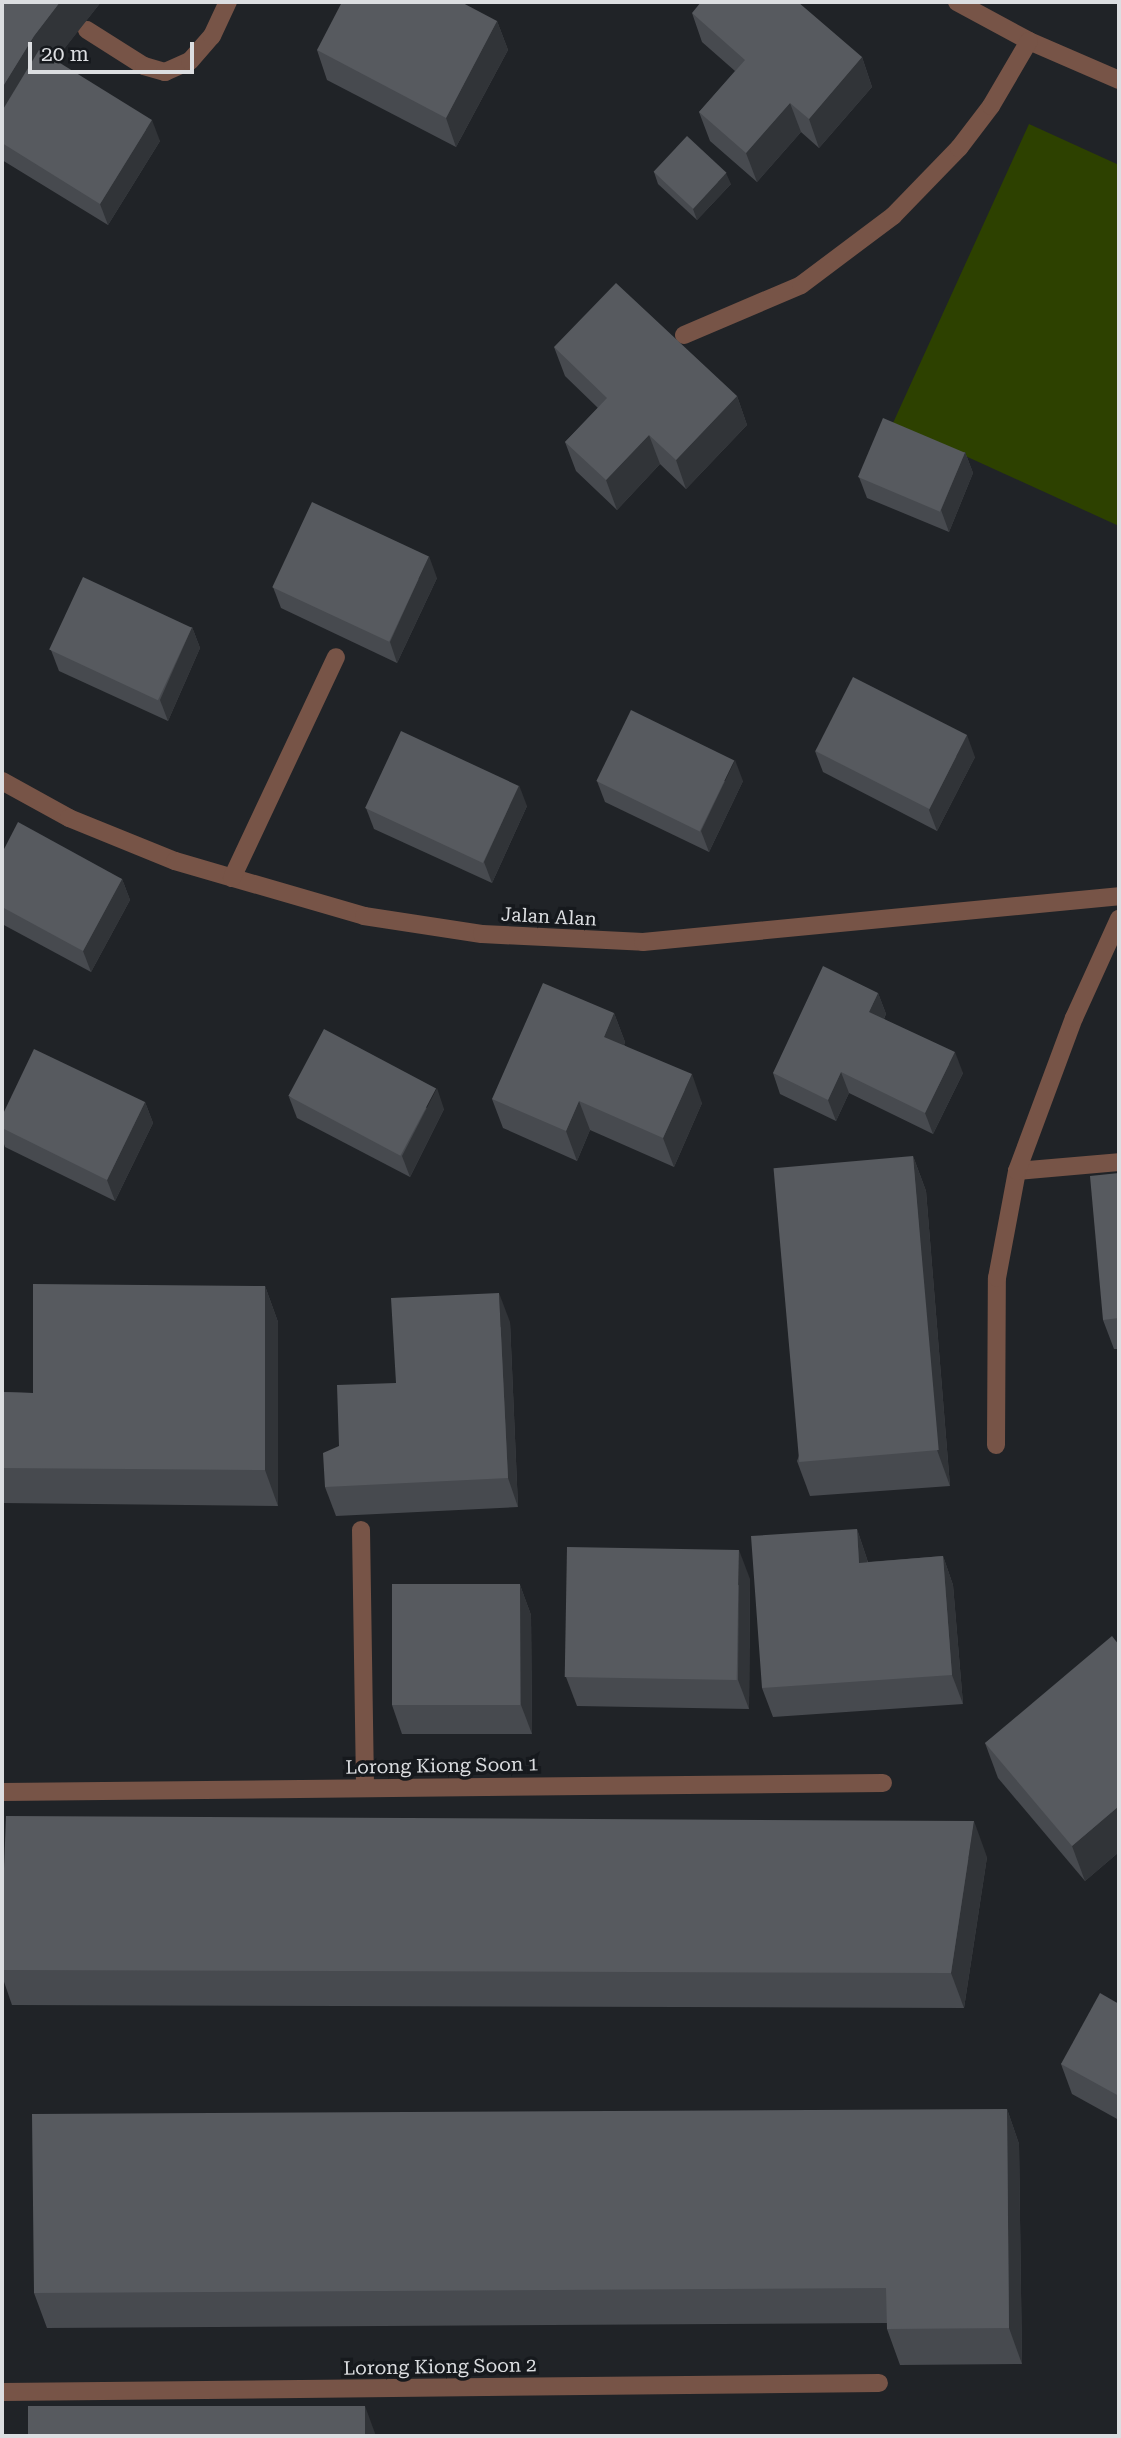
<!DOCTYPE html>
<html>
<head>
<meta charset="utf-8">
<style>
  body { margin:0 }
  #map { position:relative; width:1121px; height:2438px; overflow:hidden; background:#202327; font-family:"Roboto Serif",serif }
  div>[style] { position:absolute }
  .green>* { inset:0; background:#2d4100 }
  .minor>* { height:18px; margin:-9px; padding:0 9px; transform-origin:9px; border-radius:9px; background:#775447 }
  .wall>* { inset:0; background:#474a4f }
  .shaded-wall>* { inset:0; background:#313438 }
  .building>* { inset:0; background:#575a5f; transform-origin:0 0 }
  span { translate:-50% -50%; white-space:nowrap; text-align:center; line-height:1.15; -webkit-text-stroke:7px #16191d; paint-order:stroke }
  .street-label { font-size:19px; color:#dcdee1 }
  .frame { position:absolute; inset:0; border:4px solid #dcdee1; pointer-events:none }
  .scale { position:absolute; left:28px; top:42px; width:166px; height:32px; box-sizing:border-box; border:4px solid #dcdee1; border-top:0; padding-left:9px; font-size:21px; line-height:24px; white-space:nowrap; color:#dcdee1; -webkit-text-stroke:5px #16191d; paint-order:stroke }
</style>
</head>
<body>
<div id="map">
  <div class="green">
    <div style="clip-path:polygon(1029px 124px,1119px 165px,1119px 526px,893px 423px)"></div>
  </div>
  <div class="minor">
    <div style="left:957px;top:2px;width:82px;rotate:28.4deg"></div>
    <div style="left:1029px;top:41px;width:98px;rotate:23.4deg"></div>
    <div style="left:87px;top:30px;width:67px;rotate:32.3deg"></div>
    <div style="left:144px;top:66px;width:22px;rotate:16deg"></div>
    <div style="left:165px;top:72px;width:27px;rotate:-24deg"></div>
    <div style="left:190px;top:61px;width:33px;rotate:-49deg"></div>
    <div style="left:212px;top:36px;width:38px;rotate:-65deg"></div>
    <div style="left:684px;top:335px;width:127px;rotate:-23.1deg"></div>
    <div style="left:801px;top:285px;width:115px;rotate:-36.9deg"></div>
    <div style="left:893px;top:216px;width:95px;rotate:-45.9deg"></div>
    <div style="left:959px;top:148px;width:53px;rotate:-52.7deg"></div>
    <div style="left:991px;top:106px;width:75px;rotate:-59.7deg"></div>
    <div style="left:2px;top:781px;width:77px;rotate:28.9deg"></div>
    <div style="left:69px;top:818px;width:114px;rotate:22.1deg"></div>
    <div style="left:175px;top:861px;width:197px;rotate:16.2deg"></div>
    <div style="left:364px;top:916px;width:119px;rotate:8.7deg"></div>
    <div style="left:482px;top:934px;width:161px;rotate:2.8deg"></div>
    <div style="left:643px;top:942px;width:478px;rotate:-5.5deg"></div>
    <div style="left:232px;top:878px;width:244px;rotate:-64.8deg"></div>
    <div style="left:1017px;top:1171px;width:102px;rotate:-5deg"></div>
    <div style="left:996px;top:1445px;width:167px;rotate:-89.7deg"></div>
    <div style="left:997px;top:1278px;width:109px;rotate:-79.4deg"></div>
    <div style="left:1017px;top:1171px;width:163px;rotate:-69.6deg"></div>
    <div style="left:1074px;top:1018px;width:109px;rotate:-65.6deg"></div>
    <div style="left:361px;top:1530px;width:258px;rotate:89.1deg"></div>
    <div style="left:2px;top:1792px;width:881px;rotate:-0.59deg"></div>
    <div style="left:2px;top:2392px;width:877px;rotate:-0.59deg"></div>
  </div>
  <div class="wall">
    <div style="clip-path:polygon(2px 2px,101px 2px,55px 60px,160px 141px,108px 225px,2px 160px)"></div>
    <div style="clip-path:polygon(692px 13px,862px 57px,872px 87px,819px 148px,801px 132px,757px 182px,710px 141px,699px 112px,735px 71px,702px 42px)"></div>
    <div style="clip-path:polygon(497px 21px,508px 50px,456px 147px,327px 80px,317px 50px)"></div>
    <div style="clip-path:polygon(654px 172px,731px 184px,697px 220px,658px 184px)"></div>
    <div style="clip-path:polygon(554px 347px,737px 396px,747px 425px,686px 489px,660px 464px,617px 510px,576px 471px,565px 442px,598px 408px,565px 376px)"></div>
    <div style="clip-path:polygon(965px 452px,973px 473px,949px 532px,867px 498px,859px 477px)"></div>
    <div style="clip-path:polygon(437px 578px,397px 663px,281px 608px,273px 587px)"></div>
    <div style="clip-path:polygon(192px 627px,200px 648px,168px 721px,59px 671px,51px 650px)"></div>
    <div style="clip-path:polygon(815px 751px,975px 757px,937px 831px,823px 772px)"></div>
    <div style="clip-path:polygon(597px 781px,743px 781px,709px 852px,605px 802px)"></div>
    <div style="clip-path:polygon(527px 806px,492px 883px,374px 829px,366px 808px)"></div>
    <div style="clip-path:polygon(2px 853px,122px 879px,130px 900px,91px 972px,2px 924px)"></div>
    <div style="clip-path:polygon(878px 993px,886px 1014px,884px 1019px,963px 1073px,933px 1134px,849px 1093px,836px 1121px,780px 1094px,773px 1073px)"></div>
    <div style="clip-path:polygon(614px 1013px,625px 1042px,624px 1045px,702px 1103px,674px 1167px,590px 1130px,577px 1161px,503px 1128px,492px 1099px)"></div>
    <div style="clip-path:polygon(289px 1097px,444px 1109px,410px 1177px,297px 1118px)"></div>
    <div style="clip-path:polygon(145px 1102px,153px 1123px,115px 1201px,5px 1147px,2px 1138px,2px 1116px)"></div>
    <div style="clip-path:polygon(913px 1156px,926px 1191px,950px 1486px,810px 1496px,797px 1461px)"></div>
    <div style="clip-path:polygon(1119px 1173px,1119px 1435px,1117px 1349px,1114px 1349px,1103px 1320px)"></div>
    <div style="clip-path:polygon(265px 1286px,278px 1322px,278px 1506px,2px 1503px,2px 1392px,33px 1393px)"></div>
    <div style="clip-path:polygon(510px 1322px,518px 1507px,336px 1516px,325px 1487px,339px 1446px,396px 1383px)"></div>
    <div style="clip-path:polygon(857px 1529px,868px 1562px,943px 1556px,953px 1585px,963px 1704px,773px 1717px,762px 1688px)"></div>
    <div style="clip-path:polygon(750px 1579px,749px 1709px,577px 1706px,566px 1677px)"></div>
    <div style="clip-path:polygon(520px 1585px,531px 1615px,532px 1734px,402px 1734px,392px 1705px)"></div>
    <div style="clip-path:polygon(1119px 1645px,1119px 1852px,1085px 1881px,998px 1778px,985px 1743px)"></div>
    <div style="clip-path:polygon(987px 1857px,964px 2008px,12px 2005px,2px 1976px,2px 1920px)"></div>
    <div style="clip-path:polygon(1119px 2004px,1119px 2120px,1072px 2094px,1061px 2064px)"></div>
    <div style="clip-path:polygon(1007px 2109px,1019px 2144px,1022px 2364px,900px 2365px,887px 2329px,887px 2323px,47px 2328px,34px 2293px)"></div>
  </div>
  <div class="shaded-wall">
    <div style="clip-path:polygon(60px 2px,101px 2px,47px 71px,2px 143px,2px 88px,34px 36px)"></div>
    <div style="clip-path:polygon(497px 21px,508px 50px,456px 147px,446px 118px)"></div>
    <div style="clip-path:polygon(862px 57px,872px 87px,819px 148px,809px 119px)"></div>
    <div style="clip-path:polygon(790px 103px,801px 132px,757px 182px,746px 153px)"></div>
    <div style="clip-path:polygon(152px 120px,160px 141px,108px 225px,100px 204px)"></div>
    <div style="clip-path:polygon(726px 173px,731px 184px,697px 220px,693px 209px)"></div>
    <div style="clip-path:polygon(737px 396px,747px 425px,686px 489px,676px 460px)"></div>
    <div style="clip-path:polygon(649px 435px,660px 464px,617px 510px,606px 480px)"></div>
    <div style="clip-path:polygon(965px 452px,973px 473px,949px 532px,941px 510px)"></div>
    <div style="clip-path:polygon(429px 556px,437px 578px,397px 663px,390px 642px)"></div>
    <div style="clip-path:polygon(192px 627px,200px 648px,168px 721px,160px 700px)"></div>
    <div style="clip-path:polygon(967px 735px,975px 757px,937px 831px,929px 810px)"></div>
    <div style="clip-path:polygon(735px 760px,743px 781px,709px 852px,701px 831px)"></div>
    <div style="clip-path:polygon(519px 785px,527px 806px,492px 883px,484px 862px)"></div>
    <div style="clip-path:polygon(122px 879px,130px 900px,91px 972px,83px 951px)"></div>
    <div style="clip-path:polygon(878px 993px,886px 1014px,877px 1033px,869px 1012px)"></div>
    <div style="clip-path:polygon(614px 1013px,625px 1042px,615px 1066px,604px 1037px)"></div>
    <div style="clip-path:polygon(955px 1052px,963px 1073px,933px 1134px,925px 1113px)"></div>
    <div style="clip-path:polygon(841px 1072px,849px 1093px,836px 1121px,828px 1100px)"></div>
    <div style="clip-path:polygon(692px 1074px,702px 1103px,674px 1167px,663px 1138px)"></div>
    <div style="clip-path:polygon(437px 1088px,444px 1109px,410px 1177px,402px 1156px)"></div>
    <div style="clip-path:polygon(579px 1101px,590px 1130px,577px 1161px,566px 1131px)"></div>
    <div style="clip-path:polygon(145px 1102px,153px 1123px,115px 1201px,107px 1180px)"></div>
    <div style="clip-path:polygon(913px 1156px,926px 1191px,950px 1486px,937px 1450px)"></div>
    <div style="clip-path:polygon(265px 1286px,278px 1322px,278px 1506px,265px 1470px)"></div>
    <div style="clip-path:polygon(499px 1293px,510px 1322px,518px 1507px,508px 1478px)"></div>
    <div style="clip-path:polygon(857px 1529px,867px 1559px,870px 1592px,859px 1563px)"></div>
    <div style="clip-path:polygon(739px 1550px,750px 1579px,749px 1709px,738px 1680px)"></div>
    <div style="clip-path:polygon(943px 1556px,953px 1585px,963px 1704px,952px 1675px)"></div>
    <div style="clip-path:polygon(520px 1585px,531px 1615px,532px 1734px,521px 1705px)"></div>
    <div style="clip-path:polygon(1119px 1806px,1119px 1852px,1085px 1881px,1072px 1846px)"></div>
    <div style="clip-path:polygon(974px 1821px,987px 1857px,964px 2008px,951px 1973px)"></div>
    <div style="clip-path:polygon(1007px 2109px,1019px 2144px,1022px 2364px,1009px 2328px)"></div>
    <div style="clip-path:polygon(365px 2406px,376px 2436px,365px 2436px)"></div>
  </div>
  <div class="building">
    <div style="clip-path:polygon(2px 2px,60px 2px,34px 36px,2px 88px)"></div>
    <div style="clip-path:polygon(342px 2px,461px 2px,497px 21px,446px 118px,317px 50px)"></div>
    <div style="clip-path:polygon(701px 2px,798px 2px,862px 57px,809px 119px,790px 103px,746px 153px,699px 112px,745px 60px,692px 13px)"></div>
    <div style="clip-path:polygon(39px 50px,152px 120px,100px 204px,2px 143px,2px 111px)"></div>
    <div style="left:687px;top:136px;width:54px;height:49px;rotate:43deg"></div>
    <div style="clip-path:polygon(616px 283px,737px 396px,676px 460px,649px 435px,606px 480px,565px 442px,607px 398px,554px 347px)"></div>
    <div style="left:883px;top:418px;width:89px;height:64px;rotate:23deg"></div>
    <div style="left:312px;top:502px;width:129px;height:94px;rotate:25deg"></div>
    <div style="left:83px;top:577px;width:120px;height:80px;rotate:25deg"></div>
    <div style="left:853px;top:677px;width:128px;height:83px;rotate:27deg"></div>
    <div style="left:631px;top:710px;width:115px;height:79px;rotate:26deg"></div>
    <div style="left:401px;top:731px;width:130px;height:85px;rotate:25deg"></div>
    <div style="clip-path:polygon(18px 822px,122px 879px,83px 951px,2px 907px,2px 853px)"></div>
    <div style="clip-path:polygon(823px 966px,878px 993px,869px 1012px,955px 1052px,925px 1113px,841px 1072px,828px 1100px,773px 1073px)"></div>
    <div style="clip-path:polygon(543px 983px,614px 1013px,604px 1037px,692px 1074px,663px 1138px,579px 1101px,566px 1131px,492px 1099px)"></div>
    <div style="left:324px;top:1029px;width:127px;height:76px;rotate:28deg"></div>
    <div style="clip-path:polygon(34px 1049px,145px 1102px,107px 1180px,2px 1128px,2px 1116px)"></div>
    <div style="left:913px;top:1156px;width:295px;height:140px;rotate:85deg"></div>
    <div style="clip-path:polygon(1119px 1173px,1119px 1318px,1103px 1320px,1090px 1176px)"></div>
    <div style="clip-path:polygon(33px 1284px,265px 1286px,265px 1470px,2px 1468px,2px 1392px,33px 1393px)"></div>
    <div style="clip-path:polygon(499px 1293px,508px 1478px,325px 1487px,323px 1453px,339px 1446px,337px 1385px,396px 1383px,391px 1298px)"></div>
    <div style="clip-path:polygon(1117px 1337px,1119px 1337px,1119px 1435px)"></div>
    <div style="clip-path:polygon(857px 1529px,859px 1563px,943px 1556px,952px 1675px,762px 1688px,751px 1536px)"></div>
    <div style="left:567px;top:1547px;width:172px;height:130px;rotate:1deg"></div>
    <div style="left:392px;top:1584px;width:128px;height:121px"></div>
    <div style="clip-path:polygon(1112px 1636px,1119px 1645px,1119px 1806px,1072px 1846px,985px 1743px)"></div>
    <div style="clip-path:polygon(6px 1816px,974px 1821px,951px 1973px,2px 1970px,2px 1920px)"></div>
    <div style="clip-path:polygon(1100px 1993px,1119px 2004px,1119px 2096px,1061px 2064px)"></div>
    <div style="clip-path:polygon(1007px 2109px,1009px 2328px,887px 2329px,886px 2288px,34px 2293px,32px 2114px)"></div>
    <div style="left:365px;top:2406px;width:30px;height:337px;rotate:90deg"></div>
  </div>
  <div class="street-label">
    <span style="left:549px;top:917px;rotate:3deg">Jalan Alan</span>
    <span style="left:442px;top:1766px;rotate:-1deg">Lorong Kiong Soon 1</span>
    <span style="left:440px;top:2367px;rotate:-1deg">Lorong Kiong Soon 2</span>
  </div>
  <div class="frame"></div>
  <div class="scale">20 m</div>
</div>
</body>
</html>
